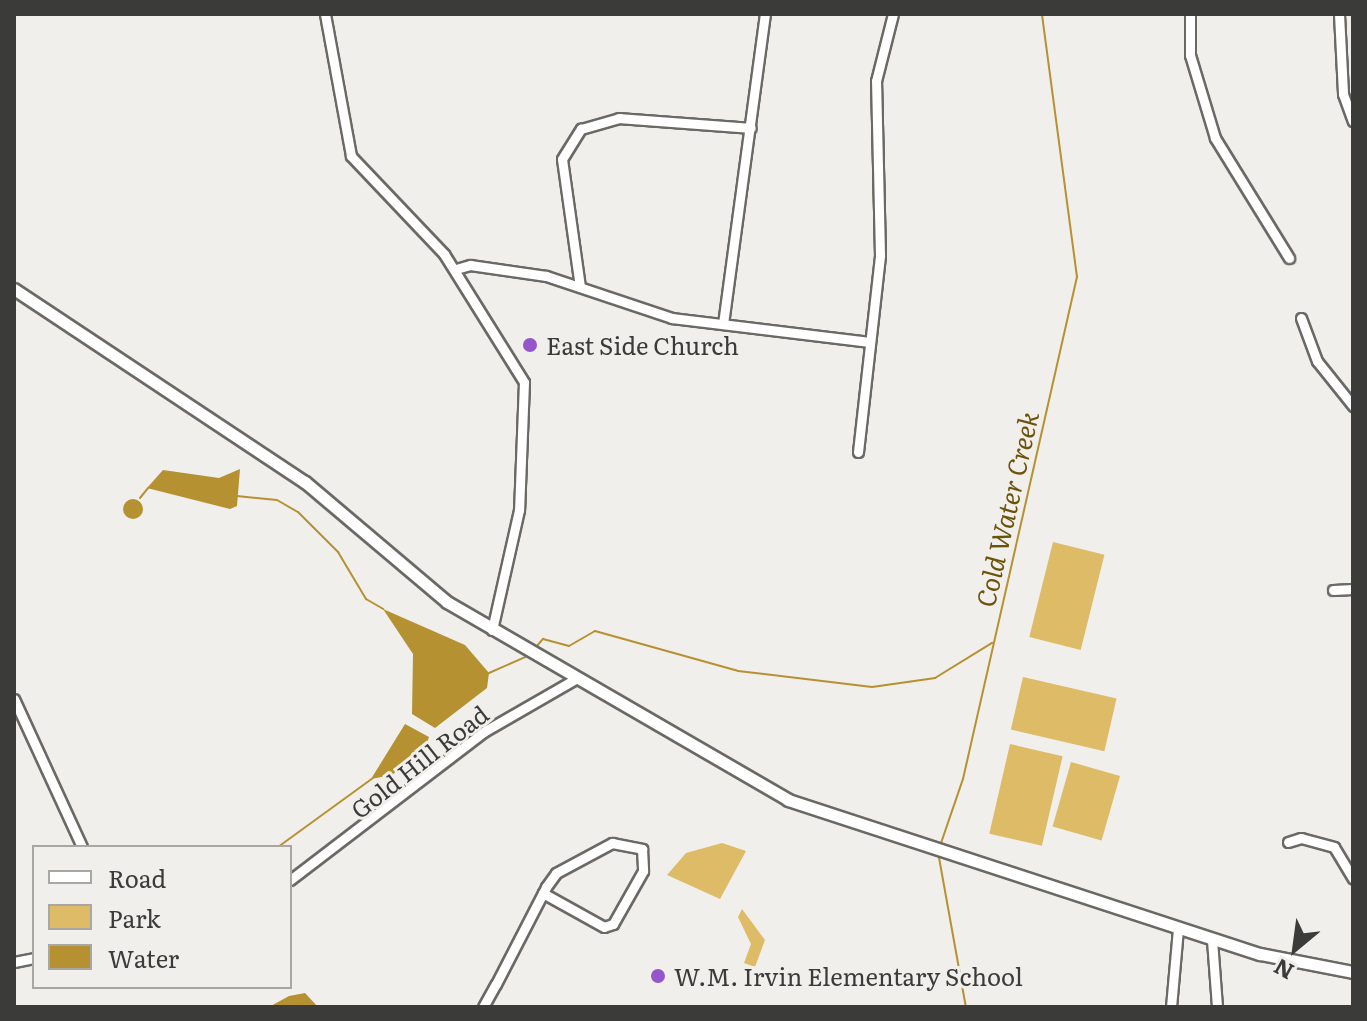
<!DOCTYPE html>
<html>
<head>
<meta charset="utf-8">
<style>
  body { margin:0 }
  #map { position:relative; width:1367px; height:1021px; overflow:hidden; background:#f1efeb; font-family:Literata,serif }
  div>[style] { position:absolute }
  .green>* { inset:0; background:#debb67; transform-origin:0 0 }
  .water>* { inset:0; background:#b59132 }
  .round { border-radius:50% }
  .stream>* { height:2px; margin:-1px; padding:0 1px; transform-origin:1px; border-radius:1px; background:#b59132 }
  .roads { filter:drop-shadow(2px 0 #6b6965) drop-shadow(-2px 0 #6b6965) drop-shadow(0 2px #6b6965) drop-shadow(0 -2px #6b6965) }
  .minor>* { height:9px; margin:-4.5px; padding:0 4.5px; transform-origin:4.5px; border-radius:4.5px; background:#fff }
  .major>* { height:11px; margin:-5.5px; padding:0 5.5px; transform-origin:5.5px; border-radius:5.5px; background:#fff }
  .dots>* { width:22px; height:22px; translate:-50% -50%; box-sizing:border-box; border:4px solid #f1efeb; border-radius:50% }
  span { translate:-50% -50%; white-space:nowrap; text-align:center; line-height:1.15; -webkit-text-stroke:6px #f1efeb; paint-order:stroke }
  .poi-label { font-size:24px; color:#3b3b39 }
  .left { translate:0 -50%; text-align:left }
  .street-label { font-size:24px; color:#3b3b39 }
  .water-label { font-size:26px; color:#6c530a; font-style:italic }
  .frame { position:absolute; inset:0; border:16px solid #3b3b39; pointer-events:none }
  .legend { position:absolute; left:32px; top:845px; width:260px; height:144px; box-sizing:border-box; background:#f1efeb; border:2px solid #a8a7a4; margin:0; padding:10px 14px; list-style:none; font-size:24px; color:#3b3b39 }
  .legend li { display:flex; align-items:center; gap:16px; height:40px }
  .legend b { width:40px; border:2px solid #a8a7a4 }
  .north { position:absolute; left:1255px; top:909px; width:80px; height:80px; -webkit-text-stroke:6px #f1efeb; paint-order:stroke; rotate:209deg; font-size:22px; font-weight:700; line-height:32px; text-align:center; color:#3b3b39 }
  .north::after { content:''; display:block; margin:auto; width:28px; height:36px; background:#3b3b39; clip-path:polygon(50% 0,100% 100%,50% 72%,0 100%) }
</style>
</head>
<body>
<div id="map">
  <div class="green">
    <div style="left:1053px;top:542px;width:53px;height:98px;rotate:14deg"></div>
    <div style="left:1023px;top:677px;width:96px;height:54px;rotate:13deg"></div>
    <div style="left:1010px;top:744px;width:54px;height:92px;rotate:13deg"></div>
    <div style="left:1071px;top:762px;width:51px;height:67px;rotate:16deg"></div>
    <div style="clip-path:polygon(722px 843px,746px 851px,720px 899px,667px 875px,686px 853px)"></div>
    <div style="clip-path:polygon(742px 909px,765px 940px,755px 967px,744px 963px,751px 944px,738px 917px)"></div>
  </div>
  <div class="water">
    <div style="clip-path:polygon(240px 469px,237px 506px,230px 509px,147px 488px,163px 470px,219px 478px)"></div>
    <div class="round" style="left:123px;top:499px;width:20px;height:20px"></div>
    <div style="clip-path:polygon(383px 609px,465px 645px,489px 673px,487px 688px,435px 728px,412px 714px,413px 654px)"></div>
    <div style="clip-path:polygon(405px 724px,429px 737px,426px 746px,392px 775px,371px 779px)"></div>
    <div style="clip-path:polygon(305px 993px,318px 1007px,269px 1007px,289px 996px)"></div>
  </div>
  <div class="stream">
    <div style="left:237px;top:496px;width:40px;rotate:5.7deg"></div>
    <div style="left:277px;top:500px;width:24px;rotate:30deg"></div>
    <div style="left:298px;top:512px;width:57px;rotate:45deg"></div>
    <div style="left:338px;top:552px;width:55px;rotate:59.2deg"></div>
    <div style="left:366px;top:599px;width:20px;rotate:30deg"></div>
    <div style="left:140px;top:498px;width:13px;rotate:-51deg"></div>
    <div style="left:536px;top:647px;width:11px;rotate:-49deg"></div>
    <div style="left:543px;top:639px;width:27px;rotate:15deg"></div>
    <div style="left:569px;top:646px;width:30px;rotate:-30deg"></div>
    <div style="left:595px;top:631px;width:148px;rotate:15.6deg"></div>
    <div style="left:738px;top:671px;width:135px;rotate:6.8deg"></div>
    <div style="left:872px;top:687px;width:64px;rotate:-8.1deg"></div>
    <div style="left:935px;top:678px;width:67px;rotate:-31.6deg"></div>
    <div style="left:489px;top:673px;width:45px;rotate:-23.7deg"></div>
    <div style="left:940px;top:846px;width:71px;rotate:-71.1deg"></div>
    <div style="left:963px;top:779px;width:515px;rotate:-77.21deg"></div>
    <div style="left:1077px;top:277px;width:265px;rotate:-97.6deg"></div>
    <div style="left:278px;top:847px;width:117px;rotate:-36deg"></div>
    <div style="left:938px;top:852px;width:158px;rotate:79.8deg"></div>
  </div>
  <div class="roads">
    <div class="minor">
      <div style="left:325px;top:14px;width:144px;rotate:79.6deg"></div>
      <div style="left:351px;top:156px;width:135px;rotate:46.5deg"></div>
      <div style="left:444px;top:254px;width:151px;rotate:58deg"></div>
      <div style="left:524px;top:382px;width:128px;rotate:92.2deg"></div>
      <div style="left:519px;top:510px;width:123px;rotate:102.7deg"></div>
      <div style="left:1190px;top:14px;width:41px;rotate:90deg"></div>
      <div style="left:1190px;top:55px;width:87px;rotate:73.2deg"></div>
      <div style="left:1215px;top:138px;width:141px;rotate:58.3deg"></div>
      <div style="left:1339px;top:14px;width:80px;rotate:87.1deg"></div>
      <div style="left:1343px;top:94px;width:29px;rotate:70deg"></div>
      <div style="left:456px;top:269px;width:15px;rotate:-16deg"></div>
      <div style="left:470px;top:265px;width:77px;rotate:8.2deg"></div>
      <div style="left:546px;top:276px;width:133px;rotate:18.4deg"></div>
      <div style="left:672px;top:318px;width:199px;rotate:6.9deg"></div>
      <div style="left:580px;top:287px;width:129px;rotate:-98deg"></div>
      <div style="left:562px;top:159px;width:36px;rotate:-58deg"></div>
      <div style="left:581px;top:129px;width:40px;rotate:-16deg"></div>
      <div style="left:619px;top:118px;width:132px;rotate:4.3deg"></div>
      <div style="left:1301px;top:318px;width:46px;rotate:69.6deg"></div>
      <div style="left:1317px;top:361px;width:58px;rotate:51.3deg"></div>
      <div style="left:723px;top:324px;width:313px;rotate:-82.3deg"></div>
      <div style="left:858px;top:452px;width:198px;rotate:-83.6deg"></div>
      <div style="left:880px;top:255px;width:174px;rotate:-91.3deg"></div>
      <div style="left:876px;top:81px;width:69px;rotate:-75.8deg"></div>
      <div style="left:1333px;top:590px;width:20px;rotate:-3deg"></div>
      <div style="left:14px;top:699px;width:163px;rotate:65.3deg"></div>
      <div style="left:1288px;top:842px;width:14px;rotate:-17deg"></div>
      <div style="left:1301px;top:838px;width:34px;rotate:15deg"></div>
      <div style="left:1334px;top:847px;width:37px;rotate:59deg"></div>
      <div style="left:290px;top:880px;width:245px;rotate:-37.4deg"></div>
      <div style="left:485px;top:731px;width:106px;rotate:-29.9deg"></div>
      <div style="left:1212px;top:940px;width:67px;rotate:85.7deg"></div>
      <div style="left:14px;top:962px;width:20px;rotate:-11deg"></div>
      <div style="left:483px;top:1007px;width:26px;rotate:-61deg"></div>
      <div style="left:496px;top:984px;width:102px;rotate:-62.7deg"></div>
      <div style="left:543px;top:893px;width:7px;rotate:-63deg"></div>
      <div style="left:546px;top:887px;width:17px;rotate:-54deg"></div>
      <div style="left:556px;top:873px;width:64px;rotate:-28.2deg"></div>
      <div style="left:612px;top:843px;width:31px;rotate:11deg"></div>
      <div style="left:642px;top:849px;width:22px;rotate:87deg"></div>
      <div style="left:643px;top:871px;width:61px;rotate:119.5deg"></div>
      <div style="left:613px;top:924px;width:9px;rotate:162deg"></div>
      <div style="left:604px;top:927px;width:70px;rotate:-150.9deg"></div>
      <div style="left:1171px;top:1007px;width:79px;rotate:-84.9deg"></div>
    </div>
    <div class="major">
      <div style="left:14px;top:289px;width:349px;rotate:33.6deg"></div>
      <div style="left:305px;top:482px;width:186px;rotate:40.2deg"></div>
      <div style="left:447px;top:602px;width:394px;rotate:30.1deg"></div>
      <div style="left:788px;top:800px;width:496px;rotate:18.1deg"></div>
      <div style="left:1260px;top:954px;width:95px;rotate:11deg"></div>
    </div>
  </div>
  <div class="dots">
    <div style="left:530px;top:345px;background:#9556cc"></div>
    <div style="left:658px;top:976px;background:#9556cc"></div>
  </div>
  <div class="poi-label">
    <span class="left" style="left:546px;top:345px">East Side Church</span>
    <span class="left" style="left:674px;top:976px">W.M. Irvin Elementary School</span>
  </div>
  <div class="street-label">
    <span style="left:419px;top:761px;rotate:-38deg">Gold Hill Road</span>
  </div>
  <div class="water-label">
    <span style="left:1006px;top:509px;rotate:-77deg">Cold Water Creek</span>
  </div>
  <div class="frame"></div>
  <ul class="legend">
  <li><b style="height:10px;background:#fff"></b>Road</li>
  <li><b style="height:22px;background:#debb67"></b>Park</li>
  <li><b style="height:22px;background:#b59132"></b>Water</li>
  </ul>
  <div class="north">N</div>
</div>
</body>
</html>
